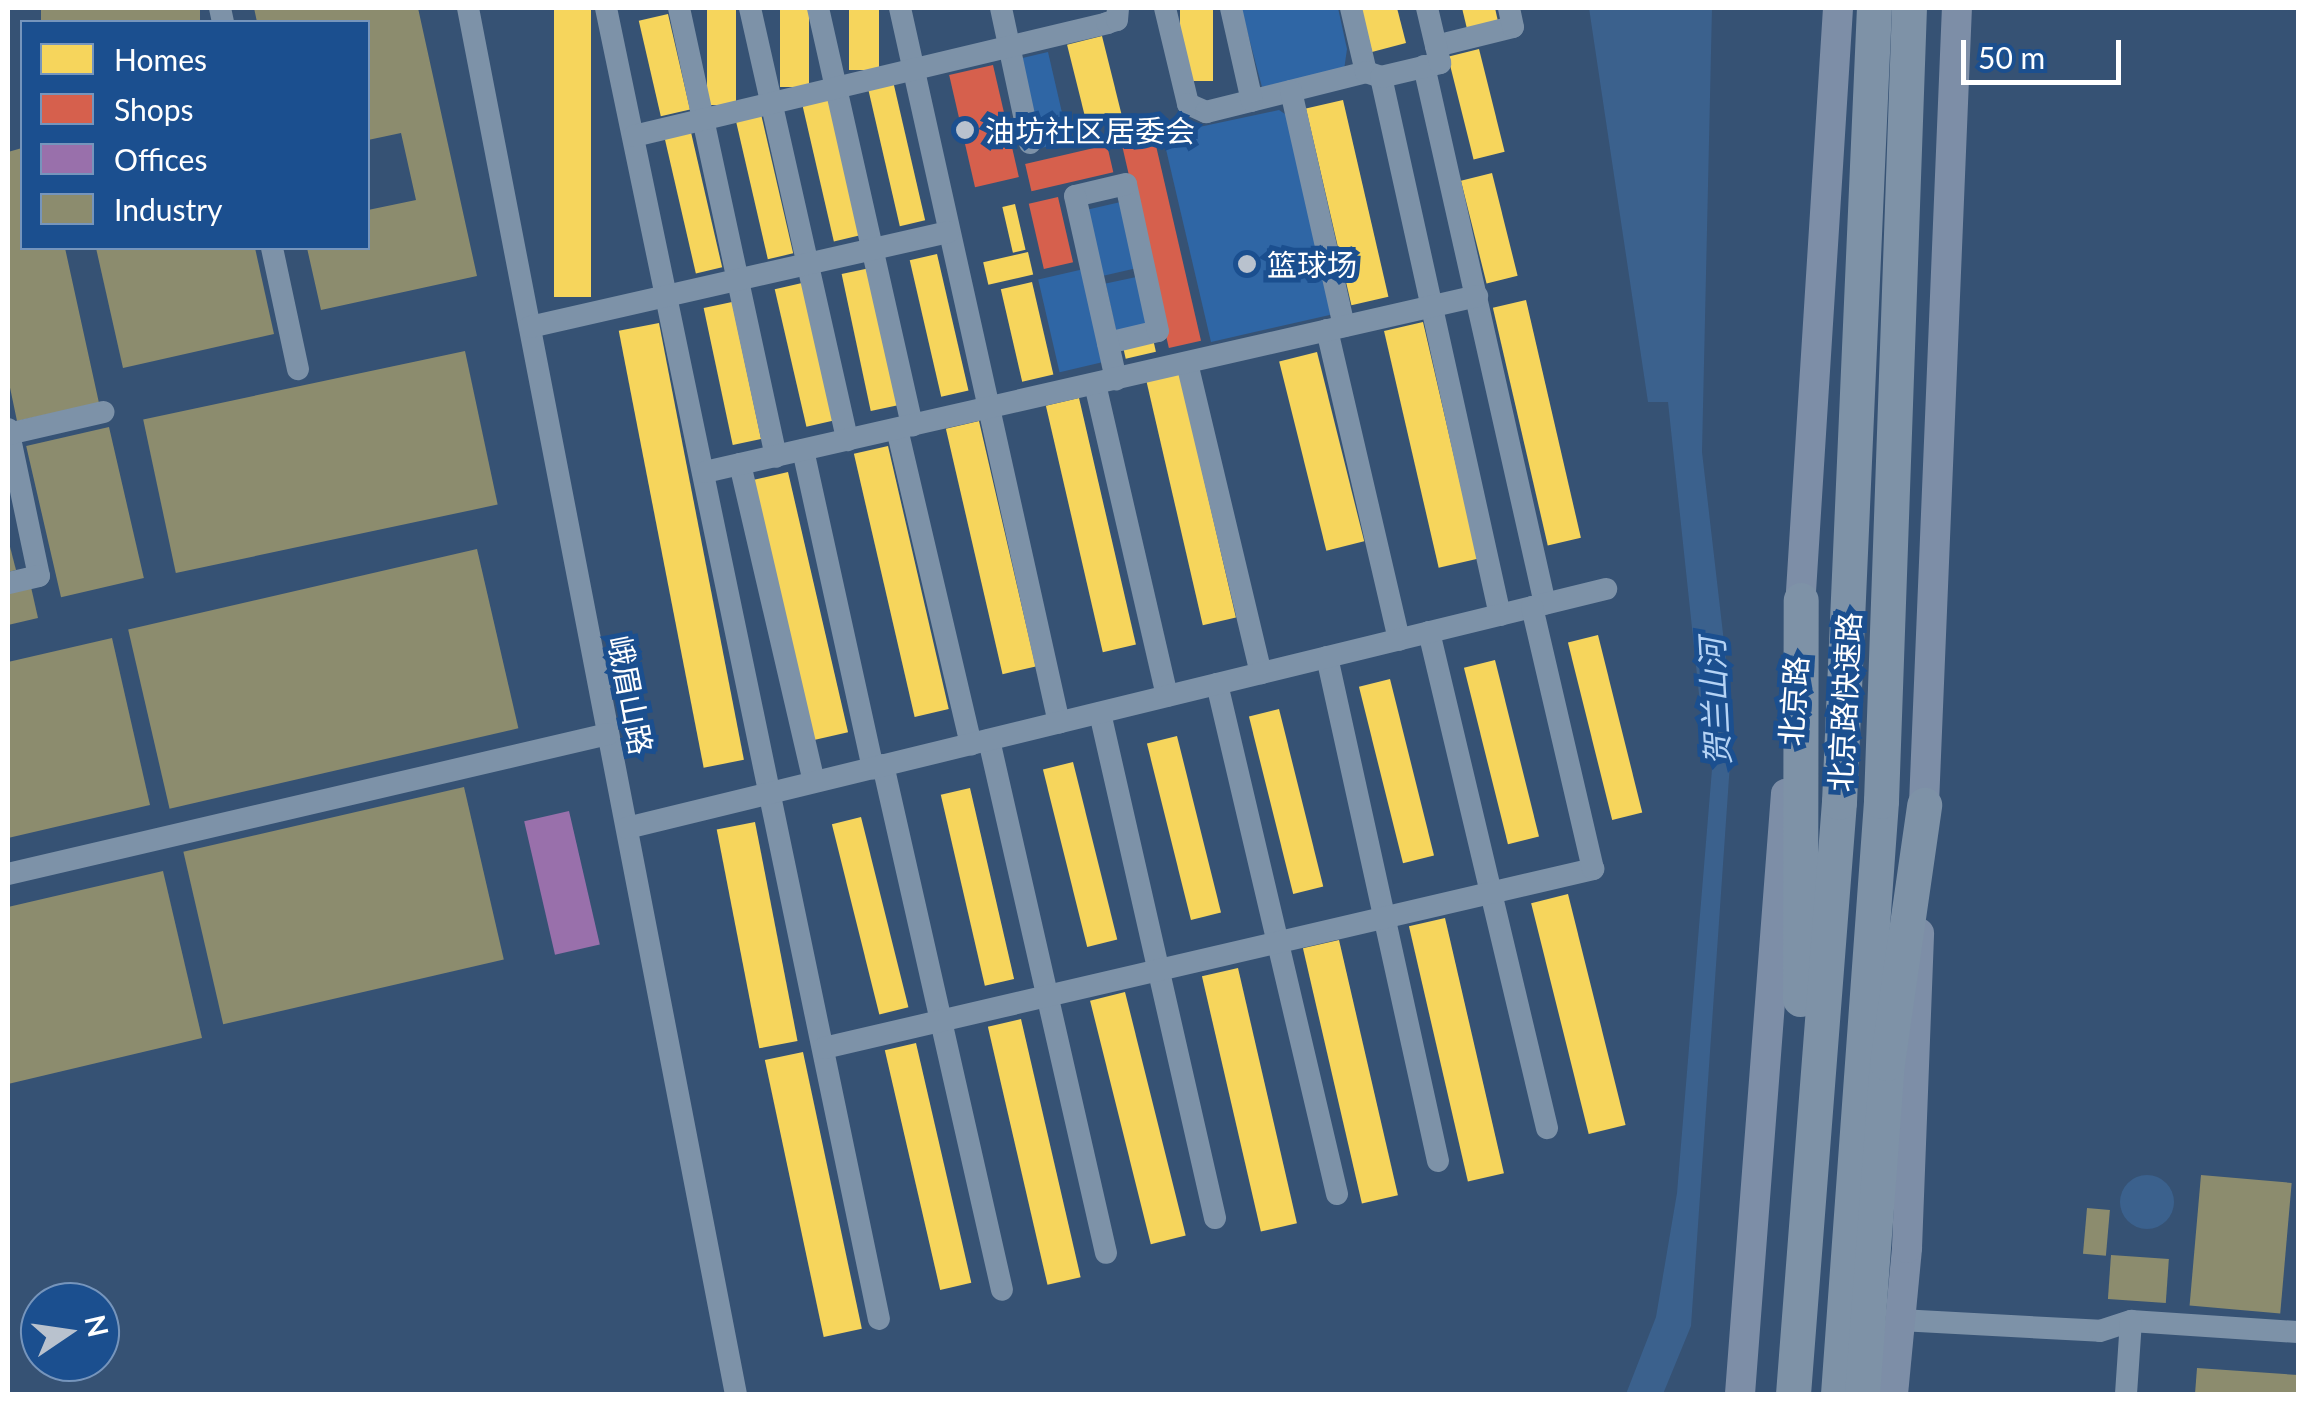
<!DOCTYPE html>
<html>
<head>
<meta charset="utf-8">
<style>
  body { margin:0 }
  #map { position:relative; width:2306px; height:1402px; overflow:hidden; background:#365274; font-family:Lato,"Noto Sans SC",sans-serif }
  div>[style] { position:absolute }
  .green>* { inset:0; background:#2f66a5; transform-origin:0 0 }
  .water>* { inset:0; background:#3b618d }
  .round { border-radius:50% }
  .homes>* { inset:0; background:#f6d55c; transform-origin:0 0 }
  .shops>* { inset:0; background:#d6604d; transform-origin:0 0 }
  .offices>* { inset:0; background:#9970ab; transform-origin:0 0 }
  .industry>* { inset:0; background:#8c8c6e; transform-origin:0 0 }
  .minor>* { height:22px; margin:-11px; padding:0 11px; transform-origin:11px; border-radius:11px; background:#7d92a8 }
  .major>* { height:30px; margin:-15px; padding:0 15px; transform-origin:15px; border-radius:15px; background:#7d8ea7 }
  .highway>* { height:35px; margin:-17.5px; padding:0 17.5px; transform-origin:17.5px; border-radius:17.5px; background:#7e92a7 }
  .dots>* { width:28px; height:28px; translate:-50% -50%; box-sizing:border-box; border:5px solid #1b4f8f; border-radius:50% }
  span { translate:-50% -50%; white-space:nowrap; text-align:center; line-height:1.15; -webkit-text-stroke:10px #1b4f8f; paint-order:stroke }
  .poi-label { font-size:30px; color:#fff }
  .left { translate:0 -50%; text-align:left }
  .street-label { font-size:30px; color:#fff }
  .water-label { font-size:32px; color:#b5d3f5; font-style:italic }
  .frame { position:absolute; inset:0; border:10px solid #fff; pointer-events:none }
  .legend { position:absolute; left:20px; top:20px; width:350px; height:230px; box-sizing:border-box; background:#1b4f8f; border:2px solid #7695bc; margin:0; padding:12px 18px; list-style:none; font-size:30px; color:#fff }
  .legend li { display:flex; align-items:center; gap:20px; height:50px }
  .legend b { width:50px; border:2px solid #7695bc }
  .north { position:absolute; left:20px; top:1282px; width:100px; height:100px; box-sizing:border-box; background:#1b4f8f; border:2px solid #7695bc; border-radius:50%; rotate:77deg; font-size:28px; font-weight:700; line-height:40px; text-align:center; color:#fff }
  .north::after { content:''; display:block; margin:auto; width:35px; height:45px; background:#b9c2ce; clip-path:polygon(50% 0,100% 100%,50% 72%,0 100%) }
  .scale { position:absolute; left:1961px; top:40px; width:160px; height:45px; box-sizing:border-box; border:5px solid #fff; border-top:0; padding-left:12px; font-size:30px; line-height:35px; white-space:nowrap; color:#fff; -webkit-text-stroke:8px #1b4f8f; paint-order:stroke }
</style>
</head>
<body>
<div id="map">
  <div class="green">
    <div style="clip-path:polygon(1241px 8px,1338px 8px,1347px 49px,1344px 70px,1262px 87px)"></div>
    <div style="left:1048px;top:52px;width:92px;height:33px;rotate:77deg"></div>
    <div style="clip-path:polygon(1279px 110px,1288px 116px,1334px 314px,1211px 342px,1165px 145px,1185px 130px)"></div>
    <div style="left:1125px;top:201px;width:68px;height:39px;rotate:77deg"></div>
    <div style="left:1084px;top:269px;width:95px;height:47px;rotate:77deg"></div>
    <div style="left:1141px;top:276px;width:52px;height:36px;rotate:78deg"></div>
  </div>
  <div class="water">
    <div style="clip-path:polygon(1589px 8px,1712px 8px,1702px 452px,1733px 720px,1691px 1326px,1663px 1394px,1626px 1394px,1656px 1317px,1677px 1193px,1716px 721px,1702px 722px,1668px 402px,1648px 402px)"></div>
    <div class="round" style="left:2120px;top:1175px;width:54px;height:54px"></div>
  </div>
  <div class="homes">
    <div style="left:554px;top:8px;width:37px;height:289px"></div>
    <div style="left:707px;top:8px;width:29px;height:97px"></div>
    <div style="left:780px;top:8px;width:29px;height:79px"></div>
    <div style="left:849px;top:8px;width:30px;height:62px"></div>
    <div style="left:1180px;top:8px;width:33px;height:73px"></div>
    <div style="clip-path:polygon(1361px 8px,1397px 8px,1406px 43px,1372px 52px)"></div>
    <div style="clip-path:polygon(1462px 8px,1495px 8px,1499px 26px,1468px 33px)"></div>
    <div style="left:668px;top:14px;width:98px;height:30px;rotate:77deg"></div>
    <div style="left:1102px;top:36px;width:83px;height:36px;rotate:76deg"></div>
    <div style="left:1479px;top:49px;width:106px;height:32px;rotate:76deg"></div>
    <div style="left:893px;top:81px;width:143px;height:26px;rotate:77deg"></div>
    <div style="left:828px;top:96px;width:143px;height:27px;rotate:77deg"></div>
    <div style="left:1343px;top:100px;width:202px;height:38px;rotate:77deg"></div>
    <div style="left:761px;top:114px;width:143px;height:26px;rotate:77deg"></div>
    <div style="left:690px;top:128px;width:143px;height:27px;rotate:77deg"></div>
    <div style="left:1492px;top:173px;width:106px;height:32px;rotate:76deg"></div>
    <div style="left:1015px;top:204px;width:47px;height:13px;rotate:77deg"></div>
    <div style="left:1028px;top:252px;width:23px;height:46px;rotate:77deg"></div>
    <div style="left:937px;top:254px;width:140px;height:28px;rotate:77deg"></div>
    <div style="left:870px;top:268px;width:140px;height:29px;rotate:78deg"></div>
    <div style="left:1032px;top:282px;width:95px;height:32px;rotate:77deg"></div>
    <div style="left:802px;top:283px;width:141px;height:28px;rotate:77deg"></div>
    <div style="left:1526px;top:300px;width:244px;height:34px;rotate:77deg"></div>
    <div style="left:732px;top:302px;width:140px;height:29px;rotate:78deg"></div>
    <div style="left:1423px;top:322px;width:243px;height:40px;rotate:77deg"></div>
    <div style="left:659px;top:323px;width:445px;height:41px;rotate:79deg"></div>
    <div style="left:1153px;top:339px;width:13px;height:31px;rotate:77deg"></div>
    <div style="left:1317px;top:352px;width:195px;height:39px;rotate:76deg"></div>
    <div style="left:1179px;top:371px;width:253px;height:34px;rotate:77deg"></div>
    <div style="left:1079px;top:398px;width:253px;height:34px;rotate:77deg"></div>
    <div style="left:979px;top:421px;width:252px;height:34px;rotate:77deg"></div>
    <div style="left:888px;top:446px;width:270px;height:35px;rotate:77deg"></div>
    <div style="left:788px;top:472px;width:267px;height:36px;rotate:77deg"></div>
    <div style="left:1598px;top:635px;width:183px;height:31px;rotate:76deg"></div>
    <div style="left:1495px;top:660px;width:182px;height:32px;rotate:76deg"></div>
    <div style="left:1390px;top:679px;width:182px;height:32px;rotate:76deg"></div>
    <div style="left:1279px;top:709px;width:183px;height:31px;rotate:76deg"></div>
    <div style="left:1177px;top:736px;width:182px;height:31px;rotate:76deg"></div>
    <div style="left:1073px;top:762px;width:183px;height:31px;rotate:76deg"></div>
    <div style="left:970px;top:788px;width:196px;height:30px;rotate:77deg"></div>
    <div style="left:861px;top:817px;width:196px;height:30px;rotate:76deg"></div>
    <div style="left:755px;top:822px;width:223px;height:39px;rotate:79deg"></div>
    <div style="left:1568px;top:894px;width:238px;height:38px;rotate:76deg"></div>
    <div style="left:1445px;top:918px;width:262px;height:37px;rotate:77deg"></div>
    <div style="left:1339px;top:940px;width:262px;height:37px;rotate:77deg"></div>
    <div style="left:1238px;top:968px;width:262px;height:37px;rotate:77deg"></div>
    <div style="left:1125px;top:992px;width:251px;height:36px;rotate:76deg"></div>
    <div style="left:1021px;top:1019px;width:265px;height:34px;rotate:77deg"></div>
    <div style="left:916px;top:1043px;width:246px;height:32px;rotate:77deg"></div>
    <div style="left:803px;top:1052px;width:283px;height:39px;rotate:78deg"></div>
  </div>
  <div class="shops">
    <div style="left:993px;top:65px;width:115px;height:45px;rotate:77deg"></div>
    <div style="left:1154px;top:137px;width:209px;height:33px;rotate:77deg"></div>
    <div style="left:1107px;top:145px;width:28px;height:84px;rotate:77deg"></div>
    <div style="left:1058px;top:197px;width:67px;height:30px;rotate:77deg"></div>
  </div>
  <div class="offices">
    <div style="left:569px;top:811px;width:137px;height:46px;rotate:77deg"></div>
  </div>
  <div class="industry">
    <div style="left:41px;top:8px;width:159px;height:15px"></div>
    <div style="clip-path:polygon(254px 8px,418px 8px,477px 276px,321px 310px,307px 248px,368px 248px,368px 210px,416px 200px,401px 133px,368px 140px,368px 22px,257px 22px)"></div>
    <div style="clip-path:polygon(22px 148px,22px 248px,65px 248px,99px 403px,17px 421px,8px 378px,8px 152px)"></div>
    <div style="clip-path:polygon(96px 248px,255px 248px,274px 334px,123px 368px)"></div>
    <div style="left:465px;top:351px;width:157px;height:329px;rotate:78deg"></div>
    <div style="left:109px;top:427px;width:155px;height:85px;rotate:77deg"></div>
    <div style="clip-path:polygon(8px 539px,16px 570px,8px 572px)"></div>
    <div style="left:477px;top:549px;width:184px;height:358px;rotate:77deg"></div>
    <div style="clip-path:polygon(31px 587px,38px 618px,8px 625px,8px 592px)"></div>
    <div style="clip-path:polygon(112px 638px,150px 805px,8px 838px,8px 662px)"></div>
    <div style="left:464px;top:787px;width:177px;height:288px;rotate:77deg"></div>
    <div style="clip-path:polygon(163px 871px,202px 1038px,8px 1084px,8px 907px)"></div>
    <div style="left:2201px;top:1175px;width:91px;height:131px;rotate:5deg"></div>
    <div style="left:2087px;top:1208px;width:23px;height:46px;rotate:5deg"></div>
    <div style="left:2111px;top:1255px;width:58px;height:44px;rotate:4deg"></div>
    <div style="clip-path:polygon(2197px 1368px,2298px 1375px,2298px 1394px,2195px 1394px)"></div>
  </div>
  <div class="minor">
    <div style="left:220px;top:8px;width:14px;rotate:78deg"></div>
    <div style="left:468px;top:8px;width:1412px;rotate:79.06deg"></div>
    <div style="left:606px;top:8px;width:1339px;rotate:78.24deg"></div>
    <div style="left:679px;top:8px;width:459px;rotate:77.8deg"></div>
    <div style="left:750px;top:8px;width:443px;rotate:77.3deg"></div>
    <div style="left:818px;top:8px;width:428px;rotate:77.3deg"></div>
    <div style="left:900px;top:8px;width:732px;rotate:77.46deg"></div>
    <div style="left:1001px;top:8px;width:138px;rotate:77.9deg"></div>
    <div style="left:1165px;top:8px;width:99px;rotate:76.5deg"></div>
    <div style="left:1188px;top:104px;width:20px;rotate:24deg"></div>
    <div style="left:1206px;top:112px;width:165px;rotate:-14deg"></div>
    <div style="left:1366px;top:72px;width:66px;rotate:-103.2deg"></div>
    <div style="left:1231px;top:8px;width:95px;rotate:77.3deg"></div>
    <div style="left:1436px;top:46px;width:79px;rotate:-13.9deg"></div>
    <div style="left:1513px;top:27px;width:19px;rotate:-102deg"></div>
    <div style="left:1424px;top:66px;width:551px;rotate:77.32deg"></div>
    <div style="left:1366px;top:72px;width:16px;rotate:18deg"></div>
    <div style="left:1381px;top:77px;width:551px;rotate:77.53deg"></div>
    <div style="left:1381px;top:77px;width:61px;rotate:-13.3deg"></div>
    <div style="left:1440px;top:63px;width:57px;rotate:-103.3deg"></div>
    <div style="left:1291px;top:91px;width:241px;rotate:77.3deg"></div>
    <div style="left:634px;top:136px;width:486px;rotate:-13.4deg"></div>
    <div style="left:1107px;top:23px;width:10px;rotate:-17deg"></div>
    <div style="left:1117px;top:20px;width:12px;rotate:-85deg"></div>
    <div style="left:272px;top:248px;width:124px;rotate:77.9deg"></div>
    <div style="left:530px;top:327px;width:429px;rotate:-12.8deg"></div>
    <div style="left:1327px;top:330px;width:318px;rotate:76.9deg"></div>
    <div style="left:1108px;top:343px;width:51px;rotate:-13.5deg"></div>
    <div style="left:1158px;top:331px;width:150px;rotate:-102.3deg"></div>
    <div style="left:1126px;top:184px;width:52px;rotate:166.8deg"></div>
    <div style="left:1075px;top:196px;width:188px;rotate:77.4deg"></div>
    <div style="left:1187px;top:363px;width:319px;rotate:76.6deg"></div>
    <div style="left:1095px;top:384px;width:320px;rotate:77deg"></div>
    <div style="left:8px;top:429px;width:150px;rotate:78.1deg"></div>
    <div style="left:39px;top:576px;width:32px;rotate:167deg"></div>
    <div style="left:897px;top:429px;width:324px;rotate:76.8deg"></div>
    <div style="left:8px;top:434px;width:98px;rotate:-13deg"></div>
    <div style="left:803px;top:450px;width:326px;rotate:77.6deg"></div>
    <div style="left:740px;top:464px;width:326px;rotate:76.9deg"></div>
    <div style="left:705px;top:472px;width:792px;rotate:-12.84deg"></div>
    <div style="left:1429px;top:632px;width:510px;rotate:76.62deg"></div>
    <div style="left:1327px;top:657px;width:516px;rotate:77.58deg"></div>
    <div style="left:1217px;top:684px;width:524px;rotate:76.76deg"></div>
    <div style="left:1100px;top:713px;width:518px;rotate:77.17deg"></div>
    <div style="left:989px;top:740px;width:526px;rotate:77.15deg"></div>
    <div style="left:883px;top:765px;width:538px;rotate:77.23deg"></div>
    <div style="left:627px;top:828px;width:1008px;rotate:-13.72deg"></div>
    <div style="left:8px;top:874px;width:616px;rotate:-13.13deg"></div>
    <div style="left:824px;top:1048px;width:790px;rotate:-13.1deg"></div>
    <div style="left:1593px;top:869px;width:269px;rotate:-103.1deg"></div>
    <div style="left:1900px;top:1320px;width:200px;rotate:3.1deg"></div>
    <div style="left:2100px;top:1331px;width:33px;rotate:-18deg"></div>
    <div style="left:2131px;top:1321px;width:167px;rotate:3.8deg"></div>
    <div style="left:2126px;top:1394px;width:73px;rotate:-86.1deg"></div>
  </div>
  <div class="major">
    <div style="left:1799px;top:623px;width:616px;rotate:-86.37deg"></div>
    <div style="left:1923px;top:828px;width:821px;rotate:-87.63deg"></div>
    <div style="left:1740px;top:1394px;width:602px;rotate:-85.62deg"></div>
    <div style="left:1893px;top:1394px;width:147px;rotate:-84.5deg"></div>
    <div style="left:1907px;top:1248px;width:315px;rotate:-87.8deg"></div>
  </div>
  <div class="highway">
    <div style="left:1800px;top:999px;width:399px;rotate:-89.9deg"></div>
    <div style="left:1793px;top:1394px;width:594px;rotate:-85.56deg"></div>
    <div style="left:1839px;top:802px;width:795px;rotate:-87.48deg"></div>
    <div style="left:1838px;top:1394px;width:595px;rotate:-85.85deg"></div>
    <div style="left:1881px;top:801px;width:793px;rotate:-87.98deg"></div>
    <div style="left:1862px;top:1394px;width:332px;rotate:-85.7deg"></div>
    <div style="left:1887px;top:1063px;width:261px;rotate:-81.8deg"></div>
  </div>
  <div class="dots">
    <div style="left:965px;top:130px;background:#b9c2ce"></div>
    <div style="left:1247px;top:264px;background:#b9c2ce"></div>
  </div>
  <div class="poi-label">
    <span class="left" style="left:985px;top:130px">油坊社区居委会</span>
    <span class="left" style="left:1267px;top:264px">篮球场</span>
  </div>
  <div class="street-label">
    <span style="left:631px;top:695px;rotate:79deg">峨眉山路</span>
    <span style="left:1793px;top:701px;rotate:-86deg">北京路</span>
    <span style="left:1844px;top:702px;rotate:-87deg">北京路快速路</span>
  </div>
  <div class="water-label">
    <span style="left:1715px;top:702px;rotate:-93deg">贺兰山河</span>
  </div>
  <div class="frame"></div>
  <ul class="legend">
  <li><b style="height:28px;background:#f6d55c"></b>Homes</li>
  <li><b style="height:28px;background:#d6604d"></b>Shops</li>
  <li><b style="height:28px;background:#9970ab"></b>Offices</li>
  <li><b style="height:28px;background:#8c8c6e"></b>Industry</li>
  </ul>
  <div class="north">N</div>
  <div class="scale">50 m</div>
</div>
</body>
</html>
